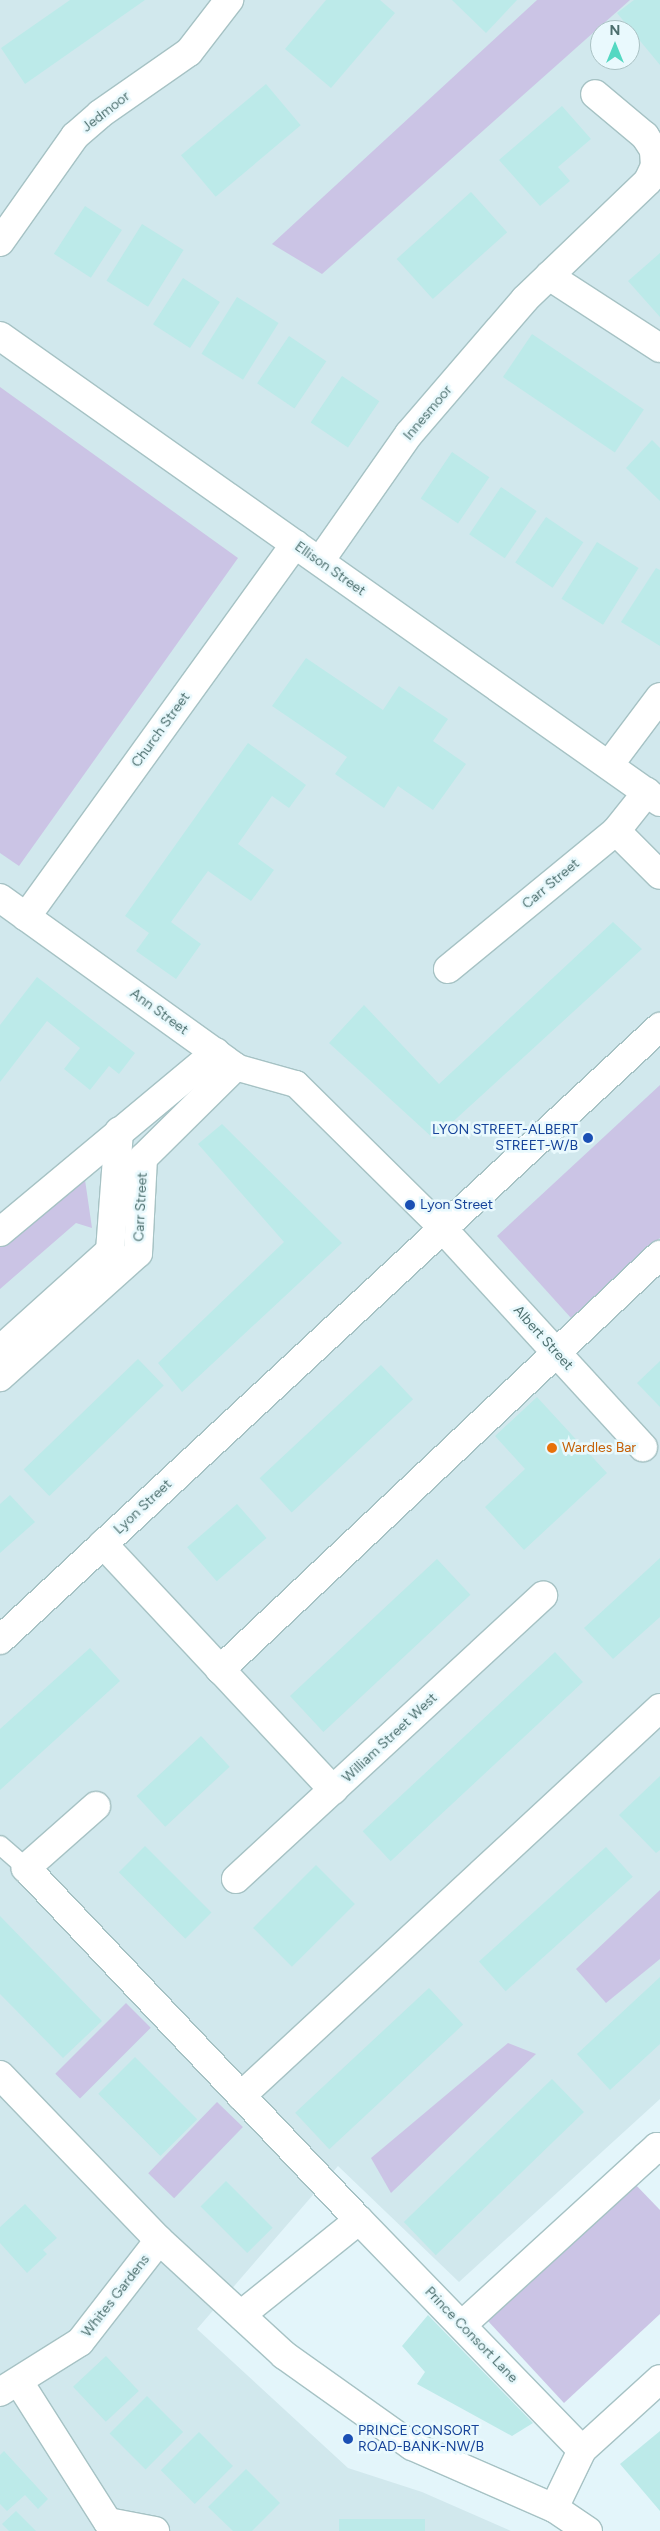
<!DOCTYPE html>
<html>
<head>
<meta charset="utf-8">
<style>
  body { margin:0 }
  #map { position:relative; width:660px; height:2531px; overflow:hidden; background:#e3f5fa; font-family:Figtree,sans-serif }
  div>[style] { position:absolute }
  .residential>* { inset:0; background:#d1e8ed }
  .green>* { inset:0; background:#cbc4e5; transform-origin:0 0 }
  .building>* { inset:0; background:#bceae9; transform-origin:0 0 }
  .roads { filter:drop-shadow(1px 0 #a6c2c4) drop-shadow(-1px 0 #a6c2c4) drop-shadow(0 1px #a6c2c4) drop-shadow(0 -1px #a6c2c4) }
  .service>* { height:18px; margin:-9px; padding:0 9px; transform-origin:9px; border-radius:9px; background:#fff }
  .pedestrian>* { height:26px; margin:-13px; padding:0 13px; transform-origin:13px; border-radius:13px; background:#fff }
  .minor>* { height:28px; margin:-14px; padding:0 14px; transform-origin:14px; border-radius:14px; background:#fff }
  .secondary>* { height:28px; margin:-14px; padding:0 14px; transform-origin:14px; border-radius:14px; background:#fff }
  .dots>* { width:14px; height:14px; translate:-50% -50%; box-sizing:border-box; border:2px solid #e9f9fd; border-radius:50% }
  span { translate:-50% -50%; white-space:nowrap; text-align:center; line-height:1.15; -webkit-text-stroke:5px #e9f9fd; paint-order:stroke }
  .street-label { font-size:14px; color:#4c6f6e }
  .transit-label { font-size:14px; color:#164399 }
  .right { translate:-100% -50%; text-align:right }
  .left { translate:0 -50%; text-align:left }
  .food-label { font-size:14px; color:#c56008 }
  .north { position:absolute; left:590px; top:20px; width:50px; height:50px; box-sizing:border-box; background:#e9f9fd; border:1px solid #aac2c4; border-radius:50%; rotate:0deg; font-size:14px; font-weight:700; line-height:20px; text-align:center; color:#4c6f6e }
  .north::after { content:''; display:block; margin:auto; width:18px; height:22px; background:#54d8c2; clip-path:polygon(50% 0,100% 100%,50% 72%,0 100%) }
</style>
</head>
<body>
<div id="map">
  <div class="residential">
    <div style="clip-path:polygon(evenodd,0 0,660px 0,660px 2099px,459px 2282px,338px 2166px,197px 2329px,348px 2468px,422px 2492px,511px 2531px,0 2531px,0 0,600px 30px,630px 30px,630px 60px,600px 60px,600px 30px)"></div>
  </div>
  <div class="green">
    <div style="clip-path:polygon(537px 0,630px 0,322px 274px,272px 244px)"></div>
    <div style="clip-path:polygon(0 387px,238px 558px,19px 866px,0 853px)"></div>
    <div style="clip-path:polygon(660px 1085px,660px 1238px,571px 1318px,497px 1236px)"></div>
    <div style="clip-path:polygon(84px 1173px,92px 1228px,76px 1223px,0 1289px,0 1246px)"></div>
    <div style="clip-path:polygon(660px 1890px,660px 1959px,606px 2003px,576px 1969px)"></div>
    <div style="left:126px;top:2003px;width:35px;height:100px;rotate:45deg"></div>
    <div style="clip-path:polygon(508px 2043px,536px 2054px,391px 2193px,371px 2158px)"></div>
    <div style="left:217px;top:2102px;width:36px;height:99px;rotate:44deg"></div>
    <div style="clip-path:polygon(633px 2182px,660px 2210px,660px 2314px,564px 2403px,488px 2321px)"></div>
  </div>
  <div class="building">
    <div style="clip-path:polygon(70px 0,145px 0,25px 84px,1px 48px)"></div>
    <div style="clip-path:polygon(326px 0,380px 0,395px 13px,331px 88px,285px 49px)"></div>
    <div style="clip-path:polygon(452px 0,517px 0,486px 33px)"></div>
    <div style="clip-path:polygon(634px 0,660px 0,660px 65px,617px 13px)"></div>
    <div style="left:266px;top:84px;width:54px;height:111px;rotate:50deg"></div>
    <div style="clip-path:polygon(562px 106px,591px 139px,558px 167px,570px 181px,540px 206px,499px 160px)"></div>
    <div style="left:471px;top:192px;width:54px;height:100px;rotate:48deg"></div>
    <div style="left:85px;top:206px;width:44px;height:57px;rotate:33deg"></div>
    <div style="left:142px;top:224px;width:49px;height:67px;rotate:32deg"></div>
    <div style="clip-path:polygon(660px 253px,660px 317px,628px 281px)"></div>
    <div style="left:183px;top:278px;width:44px;height:55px;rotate:33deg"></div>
    <div style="left:237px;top:297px;width:49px;height:67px;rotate:32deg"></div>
    <div style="left:532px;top:334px;width:135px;height:52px;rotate:34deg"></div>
    <div style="left:289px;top:336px;width:45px;height:57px;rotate:34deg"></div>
    <div style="left:342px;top:376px;width:45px;height:56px;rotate:34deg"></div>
    <div style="clip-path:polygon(652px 440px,660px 448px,660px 501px,626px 468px)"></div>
    <div style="left:452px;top:452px;width:45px;height:56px;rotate:34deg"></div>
    <div style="left:501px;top:487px;width:43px;height:57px;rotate:34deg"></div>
    <div style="left:546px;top:517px;width:45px;height:55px;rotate:34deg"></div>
    <div style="left:597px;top:542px;width:49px;height:67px;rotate:32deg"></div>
    <div style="clip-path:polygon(656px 568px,660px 570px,660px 646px,621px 622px)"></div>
    <div style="clip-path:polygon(306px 658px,383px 710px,399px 686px,448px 719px,433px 741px,466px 764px,433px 810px,398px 786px,384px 808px,335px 774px,347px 757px,272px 706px)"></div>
    <div style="clip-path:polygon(248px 743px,306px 785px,289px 808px,272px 796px,238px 844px,274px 870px,251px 901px,208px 871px,171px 922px,201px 944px,176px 979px,136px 951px,149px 933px,125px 916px)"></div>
    <div style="clip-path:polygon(613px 922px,642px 949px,434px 1139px,329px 1043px,364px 1005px,439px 1084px)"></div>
    <div style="clip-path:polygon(37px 977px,135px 1053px,119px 1074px,109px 1066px,90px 1090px,64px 1069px,80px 1048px,47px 1021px,0 1082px,0 1025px)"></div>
    <div style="clip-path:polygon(222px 1124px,342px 1243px,182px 1392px,158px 1363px,284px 1242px,198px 1144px)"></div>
    <div style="left:138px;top:1359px;width:37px;height:159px;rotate:46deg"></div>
    <div style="clip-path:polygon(660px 1361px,660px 1407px,637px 1383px)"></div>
    <div style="left:381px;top:1365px;width:47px;height:166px;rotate:47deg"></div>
    <div style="clip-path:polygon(537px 1397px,607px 1473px,524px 1550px,485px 1507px,525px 1469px,495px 1436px)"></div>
    <div style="clip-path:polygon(10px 1495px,35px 1522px,0 1553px,0 1504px)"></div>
    <div style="left:237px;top:1504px;width:45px;height:66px;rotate:49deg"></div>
    <div style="clip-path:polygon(660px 1558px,660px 1617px,613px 1659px,584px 1628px)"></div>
    <div style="left:437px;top:1559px;width:49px;height:201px;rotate:47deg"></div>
    <div style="clip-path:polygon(90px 1648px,120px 1681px,0 1790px,0 1729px)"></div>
    <div style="left:555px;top:1652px;width:41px;height:263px;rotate:47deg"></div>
    <div style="left:201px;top:1736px;width:42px;height:88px;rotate:47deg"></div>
    <div style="clip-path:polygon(660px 1776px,660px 1850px,656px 1853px,619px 1815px)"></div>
    <div style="left:145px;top:1846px;width:94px;height:37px;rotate:45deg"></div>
    <div style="left:606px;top:1847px;width:40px;height:171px;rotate:48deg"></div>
    <div style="left:316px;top:1865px;width:55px;height:89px;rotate:45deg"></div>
    <div style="clip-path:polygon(0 1916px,102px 2021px,63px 2058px,0 1994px)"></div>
    <div style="clip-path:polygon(660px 1977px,660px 2044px,610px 2090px,577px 2054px)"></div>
    <div style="left:429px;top:1988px;width:50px;height:183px;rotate:47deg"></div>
    <div style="left:135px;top:2057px;width:88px;height:52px;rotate:45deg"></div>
    <div style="left:552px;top:2079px;width:46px;height:206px;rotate:46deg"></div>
    <div style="left:226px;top:2181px;width:66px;height:36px;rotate:45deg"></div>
    <div style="clip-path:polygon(25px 2204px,57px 2238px,43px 2250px,47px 2254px,27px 2273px,0 2243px,0 2227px)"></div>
    <div style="clip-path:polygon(428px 2315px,533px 2423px,512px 2436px,417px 2384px,425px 2372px,402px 2346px)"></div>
    <div style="left:106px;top:2356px;width:48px;height:45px;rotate:47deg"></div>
    <div style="left:147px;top:2396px;width:51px;height:53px;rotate:45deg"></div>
    <div style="clip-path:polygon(660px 2431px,660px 2511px,620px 2464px)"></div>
    <div style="left:199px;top:2432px;width:48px;height:54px;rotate:45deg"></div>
    <div style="clip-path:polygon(4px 2451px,48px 2499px,38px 2509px,25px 2495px,7px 2511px,0 2504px,0 2455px)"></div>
    <div style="clip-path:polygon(246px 2469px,280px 2503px,252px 2531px,233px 2531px,208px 2507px)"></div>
    <div style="clip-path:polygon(16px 2511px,36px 2531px,9px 2531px,2px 2524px)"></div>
    <div style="left:425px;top:2519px;width:12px;height:86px;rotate:90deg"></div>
  </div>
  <div class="roads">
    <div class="service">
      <div style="left:0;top:1845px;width:35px;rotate:41deg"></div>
    </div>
    <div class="pedestrian">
      <div style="left:235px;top:1067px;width:63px;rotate:15.6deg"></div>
      <div style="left:296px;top:1084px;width:206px;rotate:44.6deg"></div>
    </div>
    <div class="minor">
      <div style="left:0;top:242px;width:130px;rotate:-54.7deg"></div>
      <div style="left:75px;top:136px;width:33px;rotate:-41deg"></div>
      <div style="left:100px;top:114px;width:108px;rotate:-34.9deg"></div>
      <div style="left:189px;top:52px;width:66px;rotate:-52.4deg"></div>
      <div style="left:549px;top:276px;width:132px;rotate:33deg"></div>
      <div style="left:0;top:336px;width:808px;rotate:35.22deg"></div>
      <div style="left:320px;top:561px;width:155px;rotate:-55deg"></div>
      <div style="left:409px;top:434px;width:178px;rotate:-49.3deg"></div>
      <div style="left:525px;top:299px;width:170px;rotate:-43.8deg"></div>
      <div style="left:648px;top:181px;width:17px;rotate:-65deg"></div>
      <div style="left:655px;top:166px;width:16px;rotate:-94deg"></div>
      <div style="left:654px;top:150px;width:17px;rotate:-123deg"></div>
      <div style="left:645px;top:136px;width:65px;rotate:-140deg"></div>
      <div style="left:609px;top:765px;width:85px;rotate:-53.1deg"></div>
      <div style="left:616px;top:831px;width:62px;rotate:45deg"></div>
      <div style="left:0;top:898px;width:289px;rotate:35.7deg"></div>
      <div style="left:235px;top:1067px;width:129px;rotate:135.3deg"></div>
      <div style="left:143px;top:1158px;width:95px;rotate:93deg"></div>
      <div style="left:138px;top:1253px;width:186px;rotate:138.1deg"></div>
      <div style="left:26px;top:917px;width:460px;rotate:-54.2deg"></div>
      <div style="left:448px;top:969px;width:217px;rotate:-39.4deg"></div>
      <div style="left:616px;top:831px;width:50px;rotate:-51.5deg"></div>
      <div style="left:443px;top:1229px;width:296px;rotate:47.5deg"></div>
      <div style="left:0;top:1232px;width:281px;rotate:-39.8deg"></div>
      <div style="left:0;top:1350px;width:148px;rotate:-42deg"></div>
      <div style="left:110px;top:1251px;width:120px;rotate:-85.7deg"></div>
      <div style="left:103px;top:1544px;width:337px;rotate:46.9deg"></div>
      <div style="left:220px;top:1670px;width:605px;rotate:-43.33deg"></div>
      <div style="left:96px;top:1806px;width:94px;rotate:138.5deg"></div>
      <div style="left:26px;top:1868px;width:485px;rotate:46.6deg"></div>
      <div style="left:359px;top:2220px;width:151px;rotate:141.2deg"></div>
      <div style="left:236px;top:1879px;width:418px;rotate:-42.7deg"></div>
      <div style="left:241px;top:2096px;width:571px;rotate:-42.8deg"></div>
      <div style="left:359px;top:2220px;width:320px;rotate:45.9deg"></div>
      <div style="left:462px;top:2325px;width:249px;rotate:-42.4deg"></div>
      <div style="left:646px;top:2157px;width:15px;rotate:-42deg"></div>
      <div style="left:657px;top:2147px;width:4px;rotate:45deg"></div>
      <div style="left:19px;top:2382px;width:166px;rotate:57.6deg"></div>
      <div style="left:108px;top:2522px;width:48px;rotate:10.8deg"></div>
      <div style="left:0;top:2392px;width:94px;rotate:-32deg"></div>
      <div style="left:80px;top:2342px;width:129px;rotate:-52.2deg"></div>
      <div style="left:554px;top:2508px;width:64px;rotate:-64.2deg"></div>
      <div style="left:582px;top:2450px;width:105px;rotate:-42.3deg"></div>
    </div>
    <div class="secondary">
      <div style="left:0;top:1640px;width:901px;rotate:-42.89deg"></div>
      <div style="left:0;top:2075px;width:229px;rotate:46.1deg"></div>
      <div style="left:159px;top:2240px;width:170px;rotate:42.6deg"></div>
      <div style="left:284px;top:2355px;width:157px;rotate:35.4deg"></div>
      <div style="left:412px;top:2446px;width:155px;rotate:23.6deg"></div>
      <div style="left:554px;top:2508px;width:41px;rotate:34.1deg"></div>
    </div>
  </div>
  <div class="dots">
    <div style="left:588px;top:1138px;background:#1a4fb4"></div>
    <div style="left:410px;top:1205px;background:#1a4fb4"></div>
    <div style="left:552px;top:1448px;background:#e8710a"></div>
    <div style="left:348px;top:2439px;background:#1a4fb4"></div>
  </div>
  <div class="street-label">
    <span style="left:106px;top:112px;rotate:-38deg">Jedmoor</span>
    <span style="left:428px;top:413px;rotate:-50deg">Innesmoor</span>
    <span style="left:330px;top:569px;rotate:35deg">Ellison Street</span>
    <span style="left:161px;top:730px;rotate:-54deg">Church Street</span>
    <span style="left:551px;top:884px;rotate:-40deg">Carr Street</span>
    <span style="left:159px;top:1012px;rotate:36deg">Ann Street</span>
    <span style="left:141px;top:1207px;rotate:-87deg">Carr Street</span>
    <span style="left:543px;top:1338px;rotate:48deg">Albert Street</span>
    <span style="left:143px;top:1507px;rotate:-43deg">Lyon Street</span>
    <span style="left:390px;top:1738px;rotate:-43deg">William Street West</span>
    <span style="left:116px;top:2296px;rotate:-52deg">Whites Gardens</span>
    <span style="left:471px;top:2335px;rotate:46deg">Prince Consort Lane</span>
  </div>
  <div class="transit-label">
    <span class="right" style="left:578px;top:1138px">LYON STREET-ALBERT<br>STREET-W/B</span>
    <span class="left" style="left:420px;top:1205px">Lyon Street</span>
    <span class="left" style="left:358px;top:2439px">PRINCE CONSORT<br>ROAD-BANK-NW/B</span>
  </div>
  <div class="food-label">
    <span class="left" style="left:562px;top:1448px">Wardles Bar</span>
  </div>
  <div class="north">N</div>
</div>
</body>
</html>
